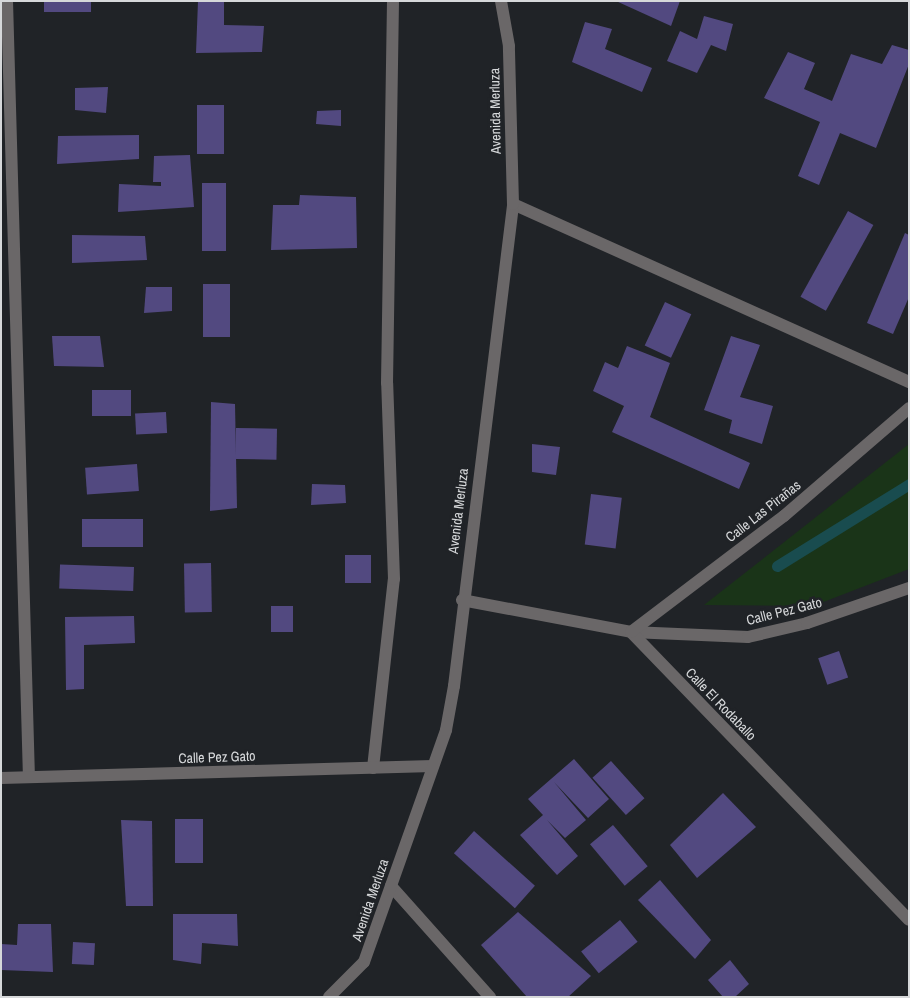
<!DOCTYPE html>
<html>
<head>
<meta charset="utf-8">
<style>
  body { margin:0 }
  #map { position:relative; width:910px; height:998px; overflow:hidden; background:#202327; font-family:"Archivo Narrow",sans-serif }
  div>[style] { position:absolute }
  .green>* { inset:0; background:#1a3418 }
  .stream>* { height:11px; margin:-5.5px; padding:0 5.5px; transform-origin:5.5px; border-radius:5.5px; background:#194c4f }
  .building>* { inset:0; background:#524980; transform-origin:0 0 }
  .minor>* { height:12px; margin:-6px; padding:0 6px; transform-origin:6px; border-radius:6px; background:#6a6768 }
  span { translate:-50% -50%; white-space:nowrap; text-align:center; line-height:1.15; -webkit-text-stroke:5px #202327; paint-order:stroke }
  .street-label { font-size:14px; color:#d6d8da }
  .frame { position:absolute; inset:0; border:2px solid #d6d8da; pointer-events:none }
</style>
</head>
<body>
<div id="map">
  <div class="green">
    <div style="clip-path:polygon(909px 444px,909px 569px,813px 606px,704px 605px)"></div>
  </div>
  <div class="stream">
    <div style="left:777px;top:566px;width:155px;rotate:-31.8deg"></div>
  </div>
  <div class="building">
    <div style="left:44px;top:1px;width:47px;height:11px"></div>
    <div style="clip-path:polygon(198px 1px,224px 1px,224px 25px,264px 26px,262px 52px,196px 53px)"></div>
    <div style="clip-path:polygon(616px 1px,680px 1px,671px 26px)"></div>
    <div style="clip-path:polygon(704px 16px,733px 24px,726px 51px,711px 45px,697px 73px,667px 61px,680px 31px,697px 39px)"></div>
    <div style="clip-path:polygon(585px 22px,612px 29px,605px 49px,652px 68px,642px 92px,572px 62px)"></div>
    <div style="clip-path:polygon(892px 45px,909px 50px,909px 64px,876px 148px,840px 133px,819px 185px,798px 176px,820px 122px,764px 98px,788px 52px,815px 63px,804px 89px,832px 101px,851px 54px,882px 64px)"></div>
    <div style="clip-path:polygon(108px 87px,106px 113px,75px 110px,75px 88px)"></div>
    <div style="left:197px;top:105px;width:27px;height:49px"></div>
    <div style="clip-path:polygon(341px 110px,341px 126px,316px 124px,317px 111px)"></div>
    <div style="clip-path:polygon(139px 135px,139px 159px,57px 164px,58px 136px)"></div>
    <div style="clip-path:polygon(190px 155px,194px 207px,118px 212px,119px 184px,161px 186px,161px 182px,153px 182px,154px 156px)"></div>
    <div style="left:226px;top:183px;width:68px;height:24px;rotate:90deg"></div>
    <div style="clip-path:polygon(300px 195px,356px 197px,357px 248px,271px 250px,273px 205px,299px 205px)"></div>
    <div style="left:848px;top:211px;width:29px;height:98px;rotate:29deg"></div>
    <div style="clip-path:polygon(905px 233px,909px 235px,909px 297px,893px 334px,867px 323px)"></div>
    <div style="clip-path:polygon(72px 235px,145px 236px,147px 260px,72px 263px)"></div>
    <div style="left:203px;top:284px;width:27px;height:53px"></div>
    <div style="clip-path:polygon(146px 287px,172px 287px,172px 311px,144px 313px)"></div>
    <div style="left:665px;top:302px;width:29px;height:48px;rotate:25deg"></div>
    <div style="clip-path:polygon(52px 336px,100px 336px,104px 367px,54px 366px)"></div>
    <div style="clip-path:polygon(731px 336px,760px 345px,740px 397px,773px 406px,762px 444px,729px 433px,732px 420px,704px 410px)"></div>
    <div style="clip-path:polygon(627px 346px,670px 363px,650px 417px,750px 463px,739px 489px,612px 432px,624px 406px,593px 391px,605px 362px,618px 368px)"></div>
    <div style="left:92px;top:390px;width:39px;height:26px"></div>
    <div style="clip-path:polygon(211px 402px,235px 404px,237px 508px,210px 511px)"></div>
    <div style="left:166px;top:412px;width:21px;height:31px;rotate:87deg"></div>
    <div style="left:236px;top:428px;width:41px;height:31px;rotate:1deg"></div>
    <div style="clip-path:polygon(532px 444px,560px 447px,556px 475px,532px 472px)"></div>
    <div style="left:137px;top:464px;width:27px;height:52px;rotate:86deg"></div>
    <div style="clip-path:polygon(312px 484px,345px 485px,346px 503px,311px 505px)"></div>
    <div style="left:591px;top:494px;width:31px;height:51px;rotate:7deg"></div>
    <div style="left:82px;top:519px;width:61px;height:28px"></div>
    <div style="left:345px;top:555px;width:26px;height:28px"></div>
    <div style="left:211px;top:563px;width:49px;height:27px;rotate:89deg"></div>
    <div style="left:134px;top:567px;width:24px;height:74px;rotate:92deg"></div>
    <div style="left:293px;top:606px;width:26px;height:22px;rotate:90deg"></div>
    <div style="clip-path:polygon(134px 616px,135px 643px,84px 645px,84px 689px,66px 690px,65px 617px)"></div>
    <div style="left:839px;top:651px;width:28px;height:22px;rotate:71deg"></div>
    <div style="clip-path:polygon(574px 759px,609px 799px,588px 818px,554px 782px,586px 820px,565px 838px,547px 820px,578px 856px,557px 875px,520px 835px,543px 815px,528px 799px)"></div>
    <div style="left:611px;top:761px;width:50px;height:25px;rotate:48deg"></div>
    <div style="clip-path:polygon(723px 793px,756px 827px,697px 878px,670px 845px)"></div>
    <div style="left:203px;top:819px;width:44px;height:28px;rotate:90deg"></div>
    <div style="clip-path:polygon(121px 820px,152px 821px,153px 906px,126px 906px)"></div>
    <div style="left:613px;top:825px;width:54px;height:30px;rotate:50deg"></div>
    <div style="left:474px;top:831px;width:82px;height:30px;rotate:42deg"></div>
    <div style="clip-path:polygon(660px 880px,711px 940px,695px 959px,638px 900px)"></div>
    <div style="clip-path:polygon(518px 912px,591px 976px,568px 997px,527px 997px,481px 945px)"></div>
    <div style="clip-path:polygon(173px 914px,237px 914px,238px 946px,202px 943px,201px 964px,173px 960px)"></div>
    <div style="left:620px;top:920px;width:28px;height:50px;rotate:51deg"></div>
    <div style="clip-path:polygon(18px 924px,51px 924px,53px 972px,1px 970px,1px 944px,17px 945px)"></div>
    <div style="left:73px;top:942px;width:22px;height:22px;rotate:3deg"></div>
    <div style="clip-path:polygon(730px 960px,749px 984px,735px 997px,723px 997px,708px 980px)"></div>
  </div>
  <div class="minor">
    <div style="left:7px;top:1px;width:776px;rotate:88.38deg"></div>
    <div style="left:513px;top:204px;width:434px;rotate:24.2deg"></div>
    <div style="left:462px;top:600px;width:172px;rotate:10.7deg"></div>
    <div style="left:631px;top:632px;width:117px;rotate:2.4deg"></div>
    <div style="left:748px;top:637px;width:61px;rotate:-13.3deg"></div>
    <div style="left:807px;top:623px;width:108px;rotate:-18.9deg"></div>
    <div style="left:631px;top:632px;width:400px;rotate:46deg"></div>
    <div style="left:631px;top:632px;width:192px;rotate:-37.2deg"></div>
    <div style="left:784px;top:516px;width:165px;rotate:-40.8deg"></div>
    <div style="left:373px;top:768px;width:190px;rotate:-83.7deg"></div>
    <div style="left:394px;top:579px;width:196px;rotate:-92deg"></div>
    <div style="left:387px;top:383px;width:382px;rotate:-89.1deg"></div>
    <div style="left:1px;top:778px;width:432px;rotate:-1.6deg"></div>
    <div style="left:391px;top:886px;width:149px;rotate:48.3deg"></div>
    <div style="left:329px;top:997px;width:49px;rotate:-45deg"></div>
    <div style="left:364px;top:962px;width:246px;rotate:-70.5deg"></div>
    <div style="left:446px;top:730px;width:45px;rotate:-79.7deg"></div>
    <div style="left:454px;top:686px;width:486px;rotate:-83deg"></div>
    <div style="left:513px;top:204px;width:158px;rotate:-91.5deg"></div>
    <div style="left:509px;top:46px;width:46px;rotate:-100.1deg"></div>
  </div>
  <div class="street-label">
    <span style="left:495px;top:111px;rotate:-91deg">Avenida Merluza</span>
    <span style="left:458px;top:511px;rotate:-83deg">Avenida Merluza</span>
    <span style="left:763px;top:511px;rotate:-38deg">Calle Las Pirañas</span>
    <span style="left:784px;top:611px;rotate:-14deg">Calle Pez Gato</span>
    <span style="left:721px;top:704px;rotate:46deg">Calle El Rodaballo</span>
    <span style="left:217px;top:757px;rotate:-2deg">Calle Pez Gato</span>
    <span style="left:370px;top:900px;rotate:-71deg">Avenida Merluza</span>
  </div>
  <div class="frame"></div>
</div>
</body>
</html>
